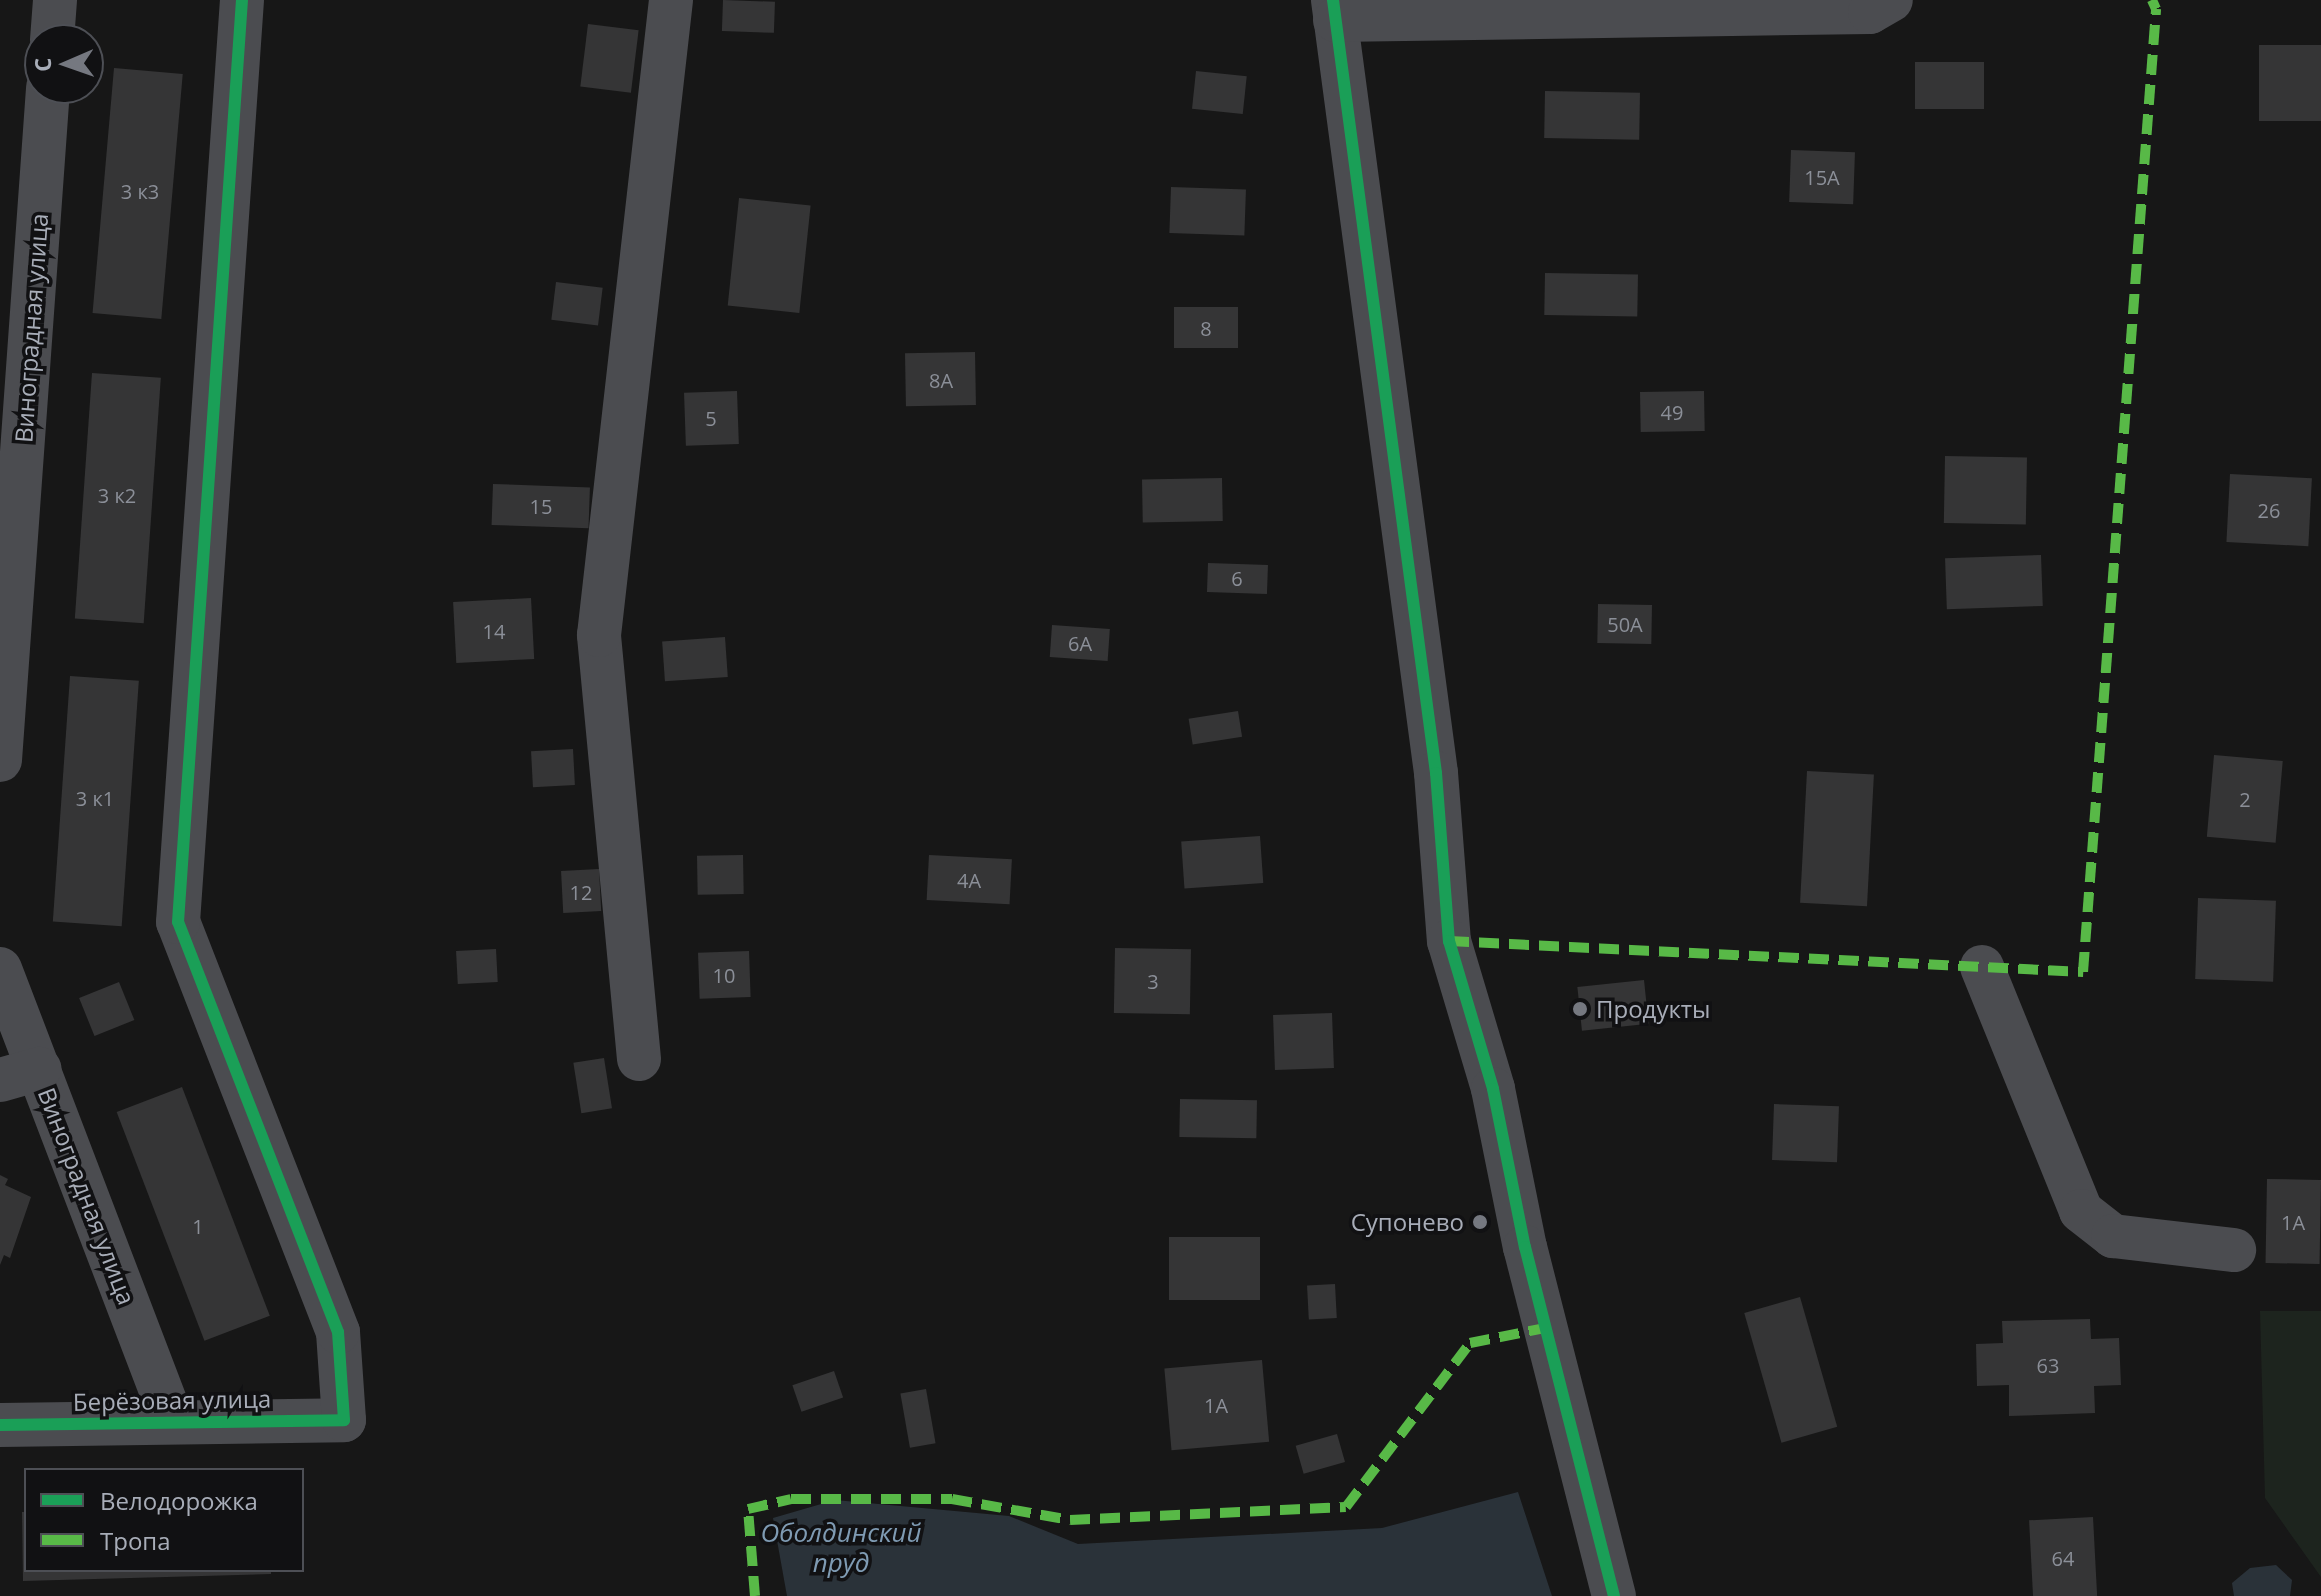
<!DOCTYPE html>
<html>
<head>
<meta charset="utf-8">
<style>
  body { margin:0 }
  #map { position:relative; width:2321px; height:1596px; overflow:hidden; background:#171717; font-family:"Open Sans",sans-serif }
  div>[style] { position:absolute }
  .green>* { inset:0; background:#1d241e }
  .water>* { inset:0; background:#2a3239 }
  .building>* { inset:0; background:#353536; transform-origin:0 0 }
  .minor>* { height:44px; margin:-22px; padding:0 22px; transform-origin:22px; border-radius:22px; background:#4b4c50 }
  .quiet>* { height:10px; margin-top:-5px; transform-origin:0; background:repeating-linear-gradient(90deg,#58b947 0 20px,transparent 0 30px) }
  .cycleway>* { height:12px; margin:-6px; padding:0 6px; transform-origin:6px; border-radius:6px; background:#1a9f57 }
  .dots>* { width:22px; height:22px; translate:-50% -50%; box-sizing:border-box; border:4px solid #111113; border-radius:50% }
  span { translate:-50% -50%; white-space:nowrap; text-align:center; line-height:1.15; -webkit-text-stroke:7px #111113; paint-order:stroke }
  .number-label { font-size:20px; color:#8b8f98 }
  .number-label span { -webkit-text-stroke-width:0 }
  .street-label { font-size:24px; color:#a8adb8 }
  .poi-label { font-size:24px; color:#a8adb8 }
  .left { translate:0 -50%; text-align:left }
  .right { translate:-100% -50%; text-align:right }
  .water-label { font-size:26px; color:#7f9bb3; font-style:italic }
  .legend { position:absolute; left:24px; top:1468px; width:280px; height:104px; box-sizing:border-box; background:#111113; border:2px solid #4d4f55; margin:0; padding:10px 14px; list-style:none; font-size:24px; color:#a8adb8 }
  .legend li { display:flex; align-items:center; gap:16px; height:40px }
  .legend b { width:40px; border:2px solid #4d4f55 }
  .north { position:absolute; left:24px; top:24px; width:80px; height:80px; box-sizing:border-box; background:#111113; border:2px solid #4d4f55; border-radius:50%; rotate:268deg; font-size:22px; font-weight:700; line-height:32px; text-align:center; color:#a8adb8 }
  .north::after { content:''; display:block; margin:auto; width:28px; height:36px; background:#757880; clip-path:polygon(50% 0,100% 100%,50% 72%,0 100%) }
</style>
</head>
<body>
<div id="map">
  <div class="green">
    <div style="clip-path:polygon(2260px 1311px,2321px 1311px,2321px 1577px,2265px 1498px)"></div>
  </div>
  <div class="water">
    <div style="clip-path:polygon(1518px 1492px,1552px 1596px,787px 1596px,773px 1518px,835px 1500px,1009px 1516px,1078px 1544px,1382px 1528px)"></div>
    <div style="clip-path:polygon(2276px 1565px,2292px 1580px,2290px 1596px,2234px 1596px,2232px 1583px,2250px 1568px)"></div>
  </div>
  <div class="building">
    <div style="left:723px;top:0;width:52px;height:31px;rotate:2deg"></div>
    <div style="left:588px;top:24px;width:51px;height:63px;rotate:7deg"></div>
    <div style="left:2321px;top:45px;width:76px;height:62px;rotate:90deg"></div>
    <div style="left:1915px;top:62px;width:69px;height:47px"></div>
    <div style="left:114px;top:68px;width:69px;height:246px;rotate:5deg"></div>
    <div style="left:1196px;top:71px;width:51px;height:38px;rotate:6deg"></div>
    <div style="left:1545px;top:91px;width:95px;height:47px;rotate:1deg"></div>
    <div style="left:1791px;top:150px;width:64px;height:52px;rotate:2deg"></div>
    <div style="left:1171px;top:187px;width:75px;height:46px;rotate:2deg"></div>
    <div style="left:739px;top:198px;width:72px;height:108px;rotate:6deg"></div>
    <div style="left:1545px;top:273px;width:93px;height:42px;rotate:1deg"></div>
    <div style="left:556px;top:282px;width:47px;height:38px;rotate:7deg"></div>
    <div style="left:1174px;top:307px;width:64px;height:41px"></div>
    <div style="left:975px;top:352px;width:53px;height:70px;rotate:89deg"></div>
    <div style="left:92px;top:373px;width:69px;height:246px;rotate:4deg"></div>
    <div style="left:737px;top:391px;width:53px;height:53px;rotate:88deg"></div>
    <div style="left:1704px;top:391px;width:40px;height:64px;rotate:89deg"></div>
    <div style="left:1945px;top:456px;width:82px;height:67px;rotate:1deg"></div>
    <div style="left:2230px;top:474px;width:82px;height:68px;rotate:3deg"></div>
    <div style="left:1222px;top:478px;width:43px;height:80px;rotate:89deg"></div>
    <div style="left:493px;top:484px;width:97px;height:41px;rotate:2deg"></div>
    <div style="left:2041px;top:555px;width:51px;height:96px;rotate:88deg"></div>
    <div style="left:1208px;top:563px;width:60px;height:29px;rotate:2deg"></div>
    <div style="left:531px;top:598px;width:61px;height:78px;rotate:87deg"></div>
    <div style="left:1598px;top:604px;width:54px;height:39px;rotate:1deg"></div>
    <div style="left:1052px;top:625px;width:58px;height:32px;rotate:4deg"></div>
    <div style="left:725px;top:637px;width:40px;height:63px;rotate:86deg"></div>
    <div style="left:70px;top:676px;width:69px;height:246px;rotate:4deg"></div>
    <div style="left:1238px;top:711px;width:26px;height:50px;rotate:81deg"></div>
    <div style="left:573px;top:749px;width:36px;height:42px;rotate:87deg"></div>
    <div style="left:2214px;top:755px;width:69px;height:82px;rotate:5deg"></div>
    <div style="left:1807px;top:771px;width:67px;height:132px;rotate:3deg"></div>
    <div style="left:1260px;top:836px;width:47px;height:79px;rotate:86deg"></div>
    <div style="left:743px;top:855px;width:39px;height:46px;rotate:89deg"></div>
    <div style="left:929px;top:855px;width:83px;height:45px;rotate:3deg"></div>
    <div style="left:599px;top:869px;width:42px;height:38px;rotate:87deg"></div>
    <div style="left:2198px;top:898px;width:78px;height:81px;rotate:2deg"></div>
    <div style="left:1115px;top:948px;width:76px;height:65px;rotate:1deg"></div>
    <div style="left:496px;top:949px;width:33px;height:40px;rotate:87deg"></div>
    <div style="left:749px;top:951px;width:46px;height:51px;rotate:88deg"></div>
    <div style="left:1644px;top:980px;width:44px;height:67px;rotate:84deg"></div>
    <div style="left:119px;top:982px;width:41px;height:43px;rotate:68deg"></div>
    <div style="left:1332px;top:1013px;width:55px;height:59px;rotate:88deg"></div>
    <div style="left:604px;top:1058px;width:51px;height:31px;rotate:81deg"></div>
    <div style="left:182px;top:1087px;width:245px;height:70px;rotate:69deg"></div>
    <div style="left:1180px;top:1099px;width:77px;height:38px;rotate:1deg"></div>
    <div style="left:1774px;top:1104px;width:65px;height:56px;rotate:2deg"></div>
    <div style="clip-path:polygon(0 1175px,8px 1179px,5px 1185px,31px 1197px,10px 1258px,4px 1255px,0 1265px)"></div>
    <div style="left:2267px;top:1179px;width:54px;height:84px;rotate:1deg"></div>
    <div style="left:1169px;top:1237px;width:91px;height:63px"></div>
    <div style="left:1335px;top:1284px;width:34px;height:28px;rotate:87deg"></div>
    <div style="left:1800px;top:1297px;width:135px;height:58px;rotate:74deg"></div>
    <div style="clip-path:polygon(2090px 1319px,2091px 1339px,2119px 1338px,2121px 1385px,2094px 1386px,2095px 1413px,2009px 1416px,2009px 1385px,1977px 1386px,1976px 1344px,2003px 1343px,2002px 1321px)"></div>
    <div style="left:1262px;top:1360px;width:82px;height:98px;rotate:85deg"></div>
    <div style="left:834px;top:1371px;width:28px;height:44px;rotate:71deg"></div>
    <div style="left:926px;top:1389px;width:55px;height:26px;rotate:80deg"></div>
    <div style="left:1337px;top:1434px;width:29px;height:43px;rotate:74deg"></div>
    <div style="clip-path:polygon(22px 1512px,26px 1512px,26px 1570px,271px 1570px,271px 1574px,23px 1581px)"></div>
    <div style="left:2093px;top:1517px;width:79px;height:64px;rotate:87deg"></div>
  </div>
  <div class="minor">
    <div style="left:1333px;top:0;width:780px;rotate:82.41deg"></div>
    <div style="left:1436px;top:773px;width:169px;rotate:85.6deg"></div>
    <div style="left:1449px;top:941px;width:154px;rotate:73.4deg"></div>
    <div style="left:1493px;top:1089px;width:161px;rotate:78.6deg"></div>
    <div style="left:1525px;top:1247px;width:360px;rotate:75.7deg"></div>
    <div style="left:1335px;top:20px;width:535px;rotate:-0.86deg"></div>
    <div style="left:1870px;top:12px;width:24px;rotate:-30deg"></div>
    <div style="left:52px;top:40px;width:40px;rotate:-85.7deg"></div>
    <div style="left:0;top:760px;width:674px;rotate:-85.91deg"></div>
    <div style="left:1982px;top:967px;width:263px;rotate:67.9deg"></div>
    <div style="left:2081px;top:1211px;width:41px;rotate:38deg"></div>
    <div style="left:2113px;top:1236px;width:122px;rotate:6.6deg"></div>
    <div style="left:0;top:969px;width:485px;rotate:69.1deg"></div>
    <div style="left:639px;top:1059px;width:426px;rotate:-95.4deg"></div>
    <div style="left:599px;top:635px;width:639px;rotate:-83.53deg"></div>
    <div style="left:0;top:1080px;width:41px;rotate:-15.8deg"></div>
    <div style="left:0;top:1425px;width:344px;rotate:-0.8deg"></div>
    <div style="left:344px;top:1420px;width:88px;rotate:-93.9deg"></div>
    <div style="left:338px;top:1332px;width:440px;rotate:-111.3deg"></div>
    <div style="left:178px;top:922px;width:924px;rotate:-86.03deg"></div>
  </div>
  <div class="quiet">
    <div style="left:1449px;top:941px;width:635px;rotate:2.8deg"></div>
    <div style="left:2083px;top:972px;width:966px;rotate:-85.66deg"></div>
    <div style="left:2156px;top:9px;width:10px;rotate:-114deg"></div>
    <div style="left:755px;top:1596px;width:87px;rotate:-94.6deg"></div>
    <div style="left:748px;top:1509px;width:44px;rotate:-13.1deg"></div>
    <div style="left:791px;top:1499px;width:161px"></div>
    <div style="left:952px;top:1499px;width:120px;rotate:10.1deg"></div>
    <div style="left:1070px;top:1520px;width:276px;rotate:-2.7deg"></div>
    <div style="left:1346px;top:1507px;width:206px;rotate:-52.9deg"></div>
    <div style="left:1470px;top:1343px;width:76px;rotate:-11.3deg"></div>
  </div>
  <div class="cycleway">
    <div style="left:1333px;top:0;width:780px;rotate:82.41deg"></div>
    <div style="left:1436px;top:773px;width:169px;rotate:85.6deg"></div>
    <div style="left:1449px;top:941px;width:154px;rotate:73.4deg"></div>
    <div style="left:1493px;top:1089px;width:161px;rotate:78.6deg"></div>
    <div style="left:1525px;top:1247px;width:360px;rotate:75.7deg"></div>
    <div style="left:0;top:1425px;width:344px;rotate:-0.8deg"></div>
    <div style="left:344px;top:1420px;width:88px;rotate:-93.9deg"></div>
    <div style="left:338px;top:1332px;width:440px;rotate:-111.3deg"></div>
    <div style="left:178px;top:922px;width:924px;rotate:-86.03deg"></div>
  </div>
  <div class="dots">
    <div style="left:1580px;top:1009px;background:#757880"></div>
    <div style="left:1480px;top:1222px;background:#757880"></div>
  </div>
  <div class="number-label">
    <span style="left:1822px;top:177px">15А</span>
    <span style="left:140px;top:191px">3 к3</span>
    <span style="left:1206px;top:328px">8</span>
    <span style="left:941px;top:380px">8А</span>
    <span style="left:1672px;top:412px">49</span>
    <span style="left:711px;top:418px">5</span>
    <span style="left:117px;top:495px">3 к2</span>
    <span style="left:541px;top:506px">15</span>
    <span style="left:2269px;top:510px">26</span>
    <span style="left:1237px;top:578px">6</span>
    <span style="left:1625px;top:624px">50А</span>
    <span style="left:494px;top:631px">14</span>
    <span style="left:1080px;top:643px">6А</span>
    <span style="left:95px;top:798px">3 к1</span>
    <span style="left:2245px;top:799px">2</span>
    <span style="left:969px;top:880px">4А</span>
    <span style="left:581px;top:892px">12</span>
    <span style="left:724px;top:975px">10</span>
    <span style="left:1153px;top:981px">3</span>
    <span style="left:2293px;top:1222px">1А</span>
    <span style="left:198px;top:1226px">1</span>
    <span style="left:2048px;top:1365px">63</span>
    <span style="left:1216px;top:1405px">1А</span>
    <span style="left:2063px;top:1558px">64</span>
  </div>
  <div class="street-label">
    <span style="left:31px;top:328px;rotate:-86deg">Виноградная улица</span>
    <span style="left:87px;top:1196px;rotate:69deg">Виноградная улица</span>
    <span style="left:172px;top:1400px;rotate:-1deg">Берёзовая улица</span>
  </div>
  <div class="poi-label">
    <span class="left" style="left:1596px;top:1009px">Продукты</span>
    <span class="right" style="left:1464px;top:1222px">Супонево</span>
  </div>
  <div class="water-label">
    <span style="left:841px;top:1548px">Оболдинский<br>пруд</span>
  </div>
  <ul class="legend">
  <li><b style="height:10px;background:#1a9f57"></b>Велодорожка</li>
  <li><b style="height:10px;background:#58b947"></b>Тропа</li>
  </ul>
  <div class="north">С</div>
</div>
</body>
</html>
